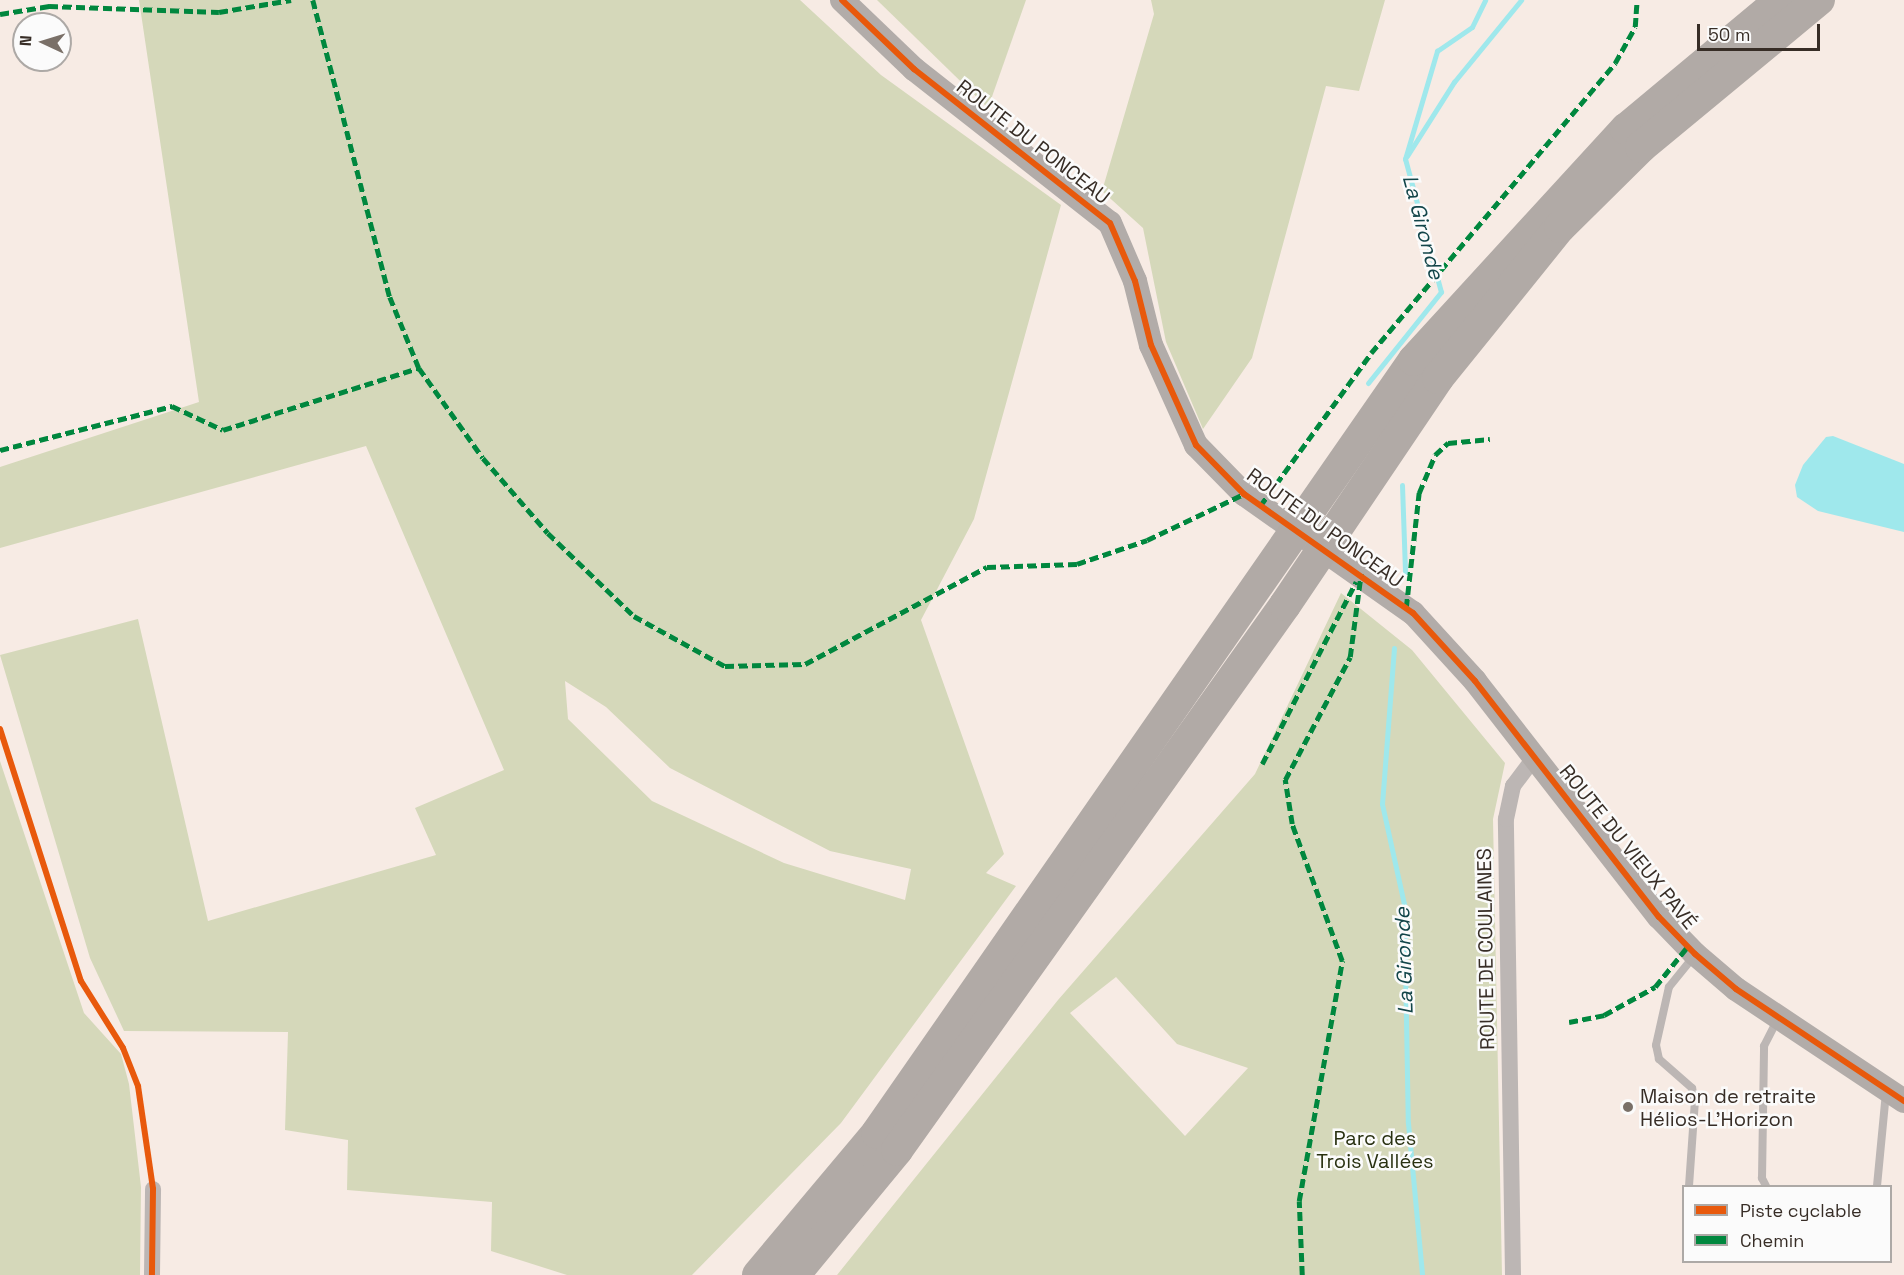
<!DOCTYPE html>
<html>
<head>
<meta charset="utf-8">
<style>
  body { margin:0 }
  #map { position:relative; width:1904px; height:1275px; overflow:hidden; background:#f7ebe4; font-family:"Space Grotesk",sans-serif }
  div>[style] { position:absolute }
  .green>* { inset:0; background:#d5d8ba }
  .water>* { inset:0; background:#9fe8ec }
  .stream>* { height:5px; margin:-2.5px; padding:0 2.5px; transform-origin:2.5px; border-radius:2.5px; background:#9fe8ec }
  .lane>* { height:8px; margin:-4px; padding:0 4px; transform-origin:4px; border-radius:4px; background:#bcb6b4 }
  .street>* { height:16px; margin:-8px; padding:0 8px; transform-origin:8px; border-radius:8px; background:#bcb6b4 }
  .secondary>* { height:24px; margin:-12px; padding:0 12px; transform-origin:12px; border-radius:12px; background:#b2aca9 }
  .highway>* { height:32px; margin:-16px; padding:0 16px; transform-origin:16px; border-radius:16px; background:#b1aaa6 }
  .quiet>* { height:4.5px; margin-top:-2.25px; transform-origin:0; background:repeating-linear-gradient(90deg,#00873e 0 9px,transparent 0 13.5px) }
  .cycleway>* { height:6px; margin:-3px; padding:0 3px; transform-origin:3px; border-radius:3px; background:#e8590c }
  .dots>* { width:16px; height:16px; translate:-50% -50%; box-sizing:border-box; border:3px solid #fbfbfb; border-radius:50% }
  span { translate:-50% -50%; white-space:nowrap; text-align:center; line-height:1.15; -webkit-text-stroke:5px #fbfbfb; paint-order:stroke }
  .street-label { font-size:20px; color:#372d26 }
  .poi-label { font-size:20px; color:#372d26 }
  .left { translate:0 -50%; text-align:left }
  .park-label { font-size:20px; color:#293111 }
  .water-label { font-size:21px; color:#124549; font-style:italic }
  .legend { position:absolute; left:1682px; top:1185px; width:210px; height:78px; box-sizing:border-box; background:#fbfbfb; border:2px solid #ada9a6; margin:0; padding:8px 10px; list-style:none; font-size:18px; color:#372d26 }
  .legend li { display:flex; align-items:center; gap:12px; height:30px }
  .legend b { width:30px; border:2px solid #ada9a6 }
  .north { position:absolute; left:12px; top:12px; width:60px; height:60px; box-sizing:border-box; background:#fbfbfb; border:2px solid #ada9a6; border-radius:50%; rotate:274deg; font-size:16px; font-weight:700; line-height:24px; text-align:center; color:#372d26 }
  .north::after { content:''; display:block; margin:auto; width:21px; height:27px; background:#7a7068; clip-path:polygon(50% 0,100% 100%,50% 72%,0 100%) }
  .scale { position:absolute; left:1697px; top:24px; width:123px; height:27px; box-sizing:border-box; border:3px solid #372d26; border-top:0; padding-left:8px; font-size:18px; line-height:21px; white-space:nowrap; color:#372d26; -webkit-text-stroke:4px #fbfbfb; paint-order:stroke }
</style>
</head>
<body>
<div id="map">
  <div class="green">
    <div style="clip-path:polygon(evenodd,139px 0,800px 0,881px 75px,1061px 205px,974px 519px,921px 620px,1004px 854px,986px 873px,1016px 886px,841px 1123px,692px 1275px,567px 1275px,491px 1251px,492px 1202px,347px 1190px,348px 1140px,285px 1130px,288px 1032px,124px 1031px,90px 958px,0 655px,138px 619px,208px 921px,436px 855px,415px 808px,504px 770px,366px 446px,0 548px,0 467px,199px 402px,139px 0,565px 681px,606px 707px,670px 768px,830px 851px,911px 869px,905px 900px,784px 863px,652px 801px,568px 719px,565px 681px)"></div>
    <div style="clip-path:polygon(877px 0,1026px 0,988px 108px)"></div>
    <div style="clip-path:polygon(1151px 0,1385px 0,1359px 91px,1326px 86px,1252px 358px,1203px 429px,1166px 342px,1143px 228px,1102px 191px,1154px 14px)"></div>
    <div style="clip-path:polygon(evenodd,1341px 593px,1412px 650px,1505px 763px,1493px 819px,1502px 1275px,837px 1275px,1058px 1000px,1255px 774px,1341px 593px,1116px 977px,1177px 1044px,1248px 1068px,1185px 1136px,1070px 1013px,1116px 977px)"></div>
    <div style="clip-path:polygon(0 761px,84px 1013px,121px 1054px,129px 1084px,141px 1187px,140px 1275px,0 1275px)"></div>
  </div>
  <div class="water">
    <div style="clip-path:polygon(1833px 436px,1904px 464px,1904px 532px,1818px 511px,1797px 497px,1795px 485px,1803px 465px,1826px 437px)"></div>
  </div>
  <div class="stream">
    <div style="left:1407px;top:156px;width:88px;rotate:-57.6deg"></div>
    <div style="left:1454px;top:82px;width:106px;rotate:-50.7deg"></div>
    <div style="left:1368px;top:383px;width:117px;rotate:-51.3deg"></div>
    <div style="left:1441px;top:292px;width:138px;rotate:-105.1deg"></div>
    <div style="left:1405px;top:159px;width:113px;rotate:-73.5deg"></div>
    <div style="left:1437px;top:51px;width:42px;rotate:-34.4deg"></div>
    <div style="left:1472px;top:27px;width:30px;rotate:-64deg"></div>
    <div style="left:1402px;top:485px;width:88px;rotate:88deg"></div>
    <div style="left:1394px;top:648px;width:156px;rotate:94.4deg"></div>
    <div style="left:1382px;top:804px;width:102px;rotate:77.6deg"></div>
    <div style="left:1404px;top:904px;width:219px;rotate:89deg"></div>
    <div style="left:1408px;top:1123px;width:153px;rotate:84.7deg"></div>
  </div>
  <div class="lane">
    <div style="left:1689px;top:1186px;width:85px;rotate:-86deg"></div>
    <div style="left:1695px;top:1101px;width:13px;rotate:-103deg"></div>
    <div style="left:1692px;top:1088px;width:44px;rotate:-138.7deg"></div>
    <div style="left:1659px;top:1059px;width:14px;rotate:-102deg"></div>
    <div style="left:1656px;top:1045px;width:59px;rotate:-77.4deg"></div>
    <div style="left:1669px;top:987px;width:38px;rotate:-51deg"></div>
    <div style="left:1766px;top:1186px;width:9px;rotate:-117deg"></div>
    <div style="left:1762px;top:1178px;width:132px;rotate:-89.1deg"></div>
    <div style="left:1764px;top:1046px;width:29px;rotate:-63deg"></div>
    <div style="left:1877px;top:1186px;width:93px;rotate:-84.5deg"></div>
  </div>
  <div class="street">
    <div style="left:152px;top:1275px;width:86px;rotate:-89.3deg"></div>
    <div style="left:1513px;top:1275px;width:456px;rotate:-90.9deg"></div>
    <div style="left:1506px;top:819px;width:34px;rotate:-78deg"></div>
    <div style="left:1513px;top:786px;width:35px;rotate:-53deg"></div>
  </div>
  <div class="secondary">
    <div style="left:842px;top:0;width:100px;rotate:43.8deg"></div>
    <div style="left:914px;top:69px;width:249px;rotate:38.2deg"></div>
    <div style="left:1110px;top:223px;width:63px;rotate:66.7deg"></div>
    <div style="left:1135px;top:281px;width:66px;rotate:76deg"></div>
    <div style="left:1151px;top:345px;width:110px;rotate:65.8deg"></div>
    <div style="left:1196px;top:445px;width:69px;rotate:45.6deg"></div>
    <div style="left:1244px;top:494px;width:207px;rotate:35.2deg"></div>
    <div style="left:1413px;top:613px;width:92px;rotate:47.6deg"></div>
    <div style="left:1475px;top:681px;width:299px;rotate:52.1deg"></div>
    <div style="left:1659px;top:917px;width:52px;rotate:45.8deg"></div>
    <div style="left:1695px;top:954px;width:54px;rotate:40.5deg"></div>
    <div style="left:1736px;top:989px;width:202px;rotate:33.7deg"></div>
  </div>
  <div class="highway">
    <div style="left:758px;top:1275px;width:185px;rotate:-50deg"></div>
    <div style="left:877px;top:1133px;width:941px;rotate:-55.21deg"></div>
    <div style="left:1414px;top:360px;width:314px;rotate:-47.5deg"></div>
    <div style="left:1626px;top:129px;width:202px;rotate:-39.8deg"></div>
    <div style="left:794px;top:1275px;width:162px;rotate:-50.5deg"></div>
    <div style="left:897px;top:1150px;width:669px;rotate:-54.55deg"></div>
    <div style="left:1285px;top:605px;width:274px;rotate:-56deg"></div>
    <div style="left:1438px;top:378px;width:194px;rotate:-51.1deg"></div>
    <div style="left:1560px;top:227px;width:114px;rotate:-44.6deg"></div>
    <div style="left:1641px;top:147px;width:231px;rotate:-39.6deg"></div>
  </div>
  <div class="quiet">
    <div style="left:313px;top:0;width:307px;rotate:75.5deg"></div>
    <div style="left:390px;top:297px;width:77px;rotate:67.8deg"></div>
    <div style="left:419px;top:368px;width:110px;rotate:54.6deg"></div>
    <div style="left:483px;top:458px;width:99px;rotate:49.1deg"></div>
    <div style="left:548px;top:533px;width:120px;rotate:44deg"></div>
    <div style="left:634px;top:616px;width:104px;rotate:28.8deg"></div>
    <div style="left:725px;top:666px;width:80px;rotate:-1.4deg"></div>
    <div style="left:805px;top:664px;width:206px;rotate:-28.1deg"></div>
    <div style="left:987px;top:567px;width:90px;rotate:-1.9deg"></div>
    <div style="left:1077px;top:564px;width:74px;rotate:-18.9deg"></div>
    <div style="left:1147px;top:540px;width:107px;rotate:-25.4deg"></div>
    <div style="left:0;top:14px;width:50px;rotate:-9.3deg"></div>
    <div style="left:49px;top:6px;width:170px;rotate:2deg"></div>
    <div style="left:219px;top:12px;width:73px;rotate:-9.5deg"></div>
    <div style="left:0;top:450px;width:178px;rotate:-14.3deg"></div>
    <div style="left:172px;top:406px;width:56px;rotate:25.2deg"></div>
    <div style="left:223px;top:430px;width:206px;rotate:-17.6deg"></div>
    <div style="left:1260px;top:506px;width:189px;rotate:-54deg"></div>
    <div style="left:1371px;top:353px;width:379px;rotate:-49.9deg"></div>
    <div style="left:1615px;top:63px;width:41px;rotate:-60.9deg"></div>
    <div style="left:1635px;top:27px;width:27px;rotate:-86deg"></div>
    <div style="left:1406px;top:608px;width:116px;rotate:-83.6deg"></div>
    <div style="left:1419px;top:493px;width:41px;rotate:-67.2deg"></div>
    <div style="left:1435px;top:455px;width:18px;rotate:-43deg"></div>
    <div style="left:1448px;top:443px;width:42px;rotate:-5.4deg"></div>
    <div style="left:1262px;top:764px;width:205px;rotate:-62.7deg"></div>
    <div style="left:1569px;top:1022px;width:36px;rotate:-11deg"></div>
    <div style="left:1604px;top:1015px;width:58px;rotate:-28.8deg"></div>
    <div style="left:1655px;top:987px;width:53px;rotate:-51.2deg"></div>
    <div style="left:1302px;top:1275px;width:74px;rotate:-92.3deg"></div>
    <div style="left:1299px;top:1201px;width:244px;rotate:-79.8deg"></div>
    <div style="left:1342px;top:961px;width:146px;rotate:-110.1deg"></div>
    <div style="left:1292px;top:824px;width:45px;rotate:-99deg"></div>
    <div style="left:1285px;top:780px;width:139px;rotate:-62.1deg"></div>
    <div style="left:1350px;top:657px;width:84px;rotate:-82.5deg"></div>
  </div>
  <div class="cycleway">
    <div style="left:842px;top:0;width:100px;rotate:43.8deg"></div>
    <div style="left:914px;top:69px;width:249px;rotate:38.2deg"></div>
    <div style="left:1110px;top:223px;width:63px;rotate:66.7deg"></div>
    <div style="left:1135px;top:281px;width:66px;rotate:76deg"></div>
    <div style="left:1151px;top:345px;width:110px;rotate:65.8deg"></div>
    <div style="left:1196px;top:445px;width:69px;rotate:45.6deg"></div>
    <div style="left:1244px;top:494px;width:207px;rotate:35.2deg"></div>
    <div style="left:1413px;top:613px;width:92px;rotate:47.6deg"></div>
    <div style="left:1475px;top:681px;width:299px;rotate:52.1deg"></div>
    <div style="left:1659px;top:917px;width:52px;rotate:45.8deg"></div>
    <div style="left:1695px;top:954px;width:54px;rotate:40.5deg"></div>
    <div style="left:1736px;top:989px;width:202px;rotate:33.7deg"></div>
    <div style="left:0;top:729px;width:265px;rotate:72.2deg"></div>
    <div style="left:81px;top:981px;width:79px;rotate:57.9deg"></div>
    <div style="left:123px;top:1048px;width:41px;rotate:68.5deg"></div>
    <div style="left:138px;top:1086px;width:104px;rotate:81.7deg"></div>
    <div style="left:153px;top:1189px;width:86px;rotate:90.7deg"></div>
  </div>
  <div class="dots">
    <div style="left:1628px;top:1107px;background:#7a7068"></div>
  </div>
  <div class="street-label">
    <span style="left:1033px;top:142px;rotate:38deg">ROUTE DU PONCEAU</span>
    <span style="left:1325px;top:528px;rotate:36deg">ROUTE DU PONCEAU</span>
    <span style="left:1628px;top:847px;rotate:51deg">ROUTE DU VIEUX PAVÉ</span>
    <span style="left:1486px;top:949px;rotate:-91deg">ROUTE DE COULAINES</span>
  </div>
  <div class="poi-label">
    <span class="left" style="left:1640px;top:1108px">Maison de retraite<br>Hélios-L'Horizon</span>
  </div>
  <div class="park-label">
    <span style="left:1375px;top:1150px">Parc des<br>Trois Vallées</span>
  </div>
  <div class="water-label">
    <span style="left:1423px;top:227px;rotate:75deg">La Gironde</span>
    <span style="left:1404px;top:961px;rotate:-92deg">La Gironde</span>
  </div>
  <ul class="legend">
  <li><b style="height:8px;background:#e8590c"></b>Piste cyclable</li>
  <li><b style="height:8px;background:#00873e"></b>Chemin</li>
  </ul>
  <div class="north">N</div>
  <div class="scale">50 m</div>
</div>
</body>
</html>
